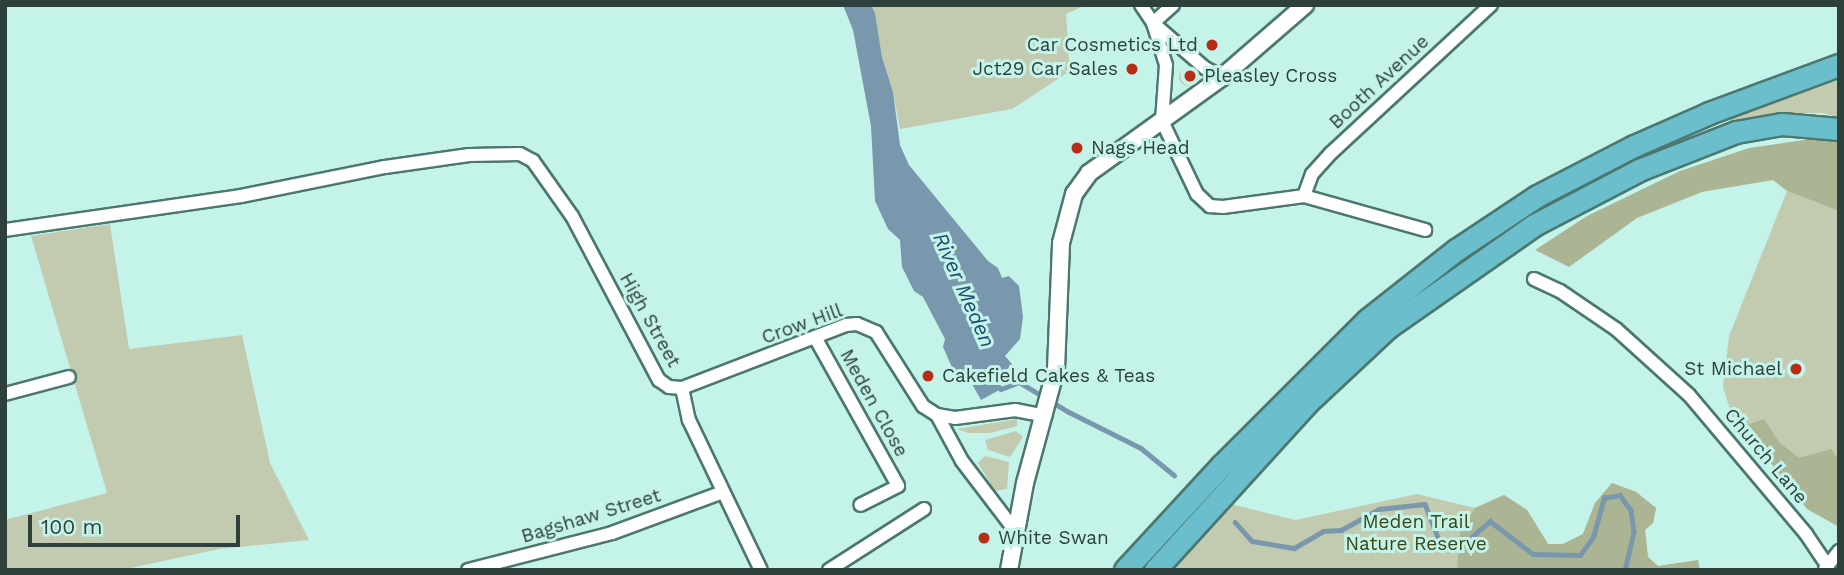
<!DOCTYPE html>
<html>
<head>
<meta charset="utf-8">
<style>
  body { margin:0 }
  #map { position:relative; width:1844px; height:575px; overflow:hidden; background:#c4f3e9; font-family:"Work Sans",sans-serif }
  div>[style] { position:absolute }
  .green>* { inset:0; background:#c2cab0 }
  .round { border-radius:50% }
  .forest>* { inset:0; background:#abb594 }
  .water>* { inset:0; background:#7a98ad }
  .stream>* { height:4.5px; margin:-2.25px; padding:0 2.25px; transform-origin:2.25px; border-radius:2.25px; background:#7a98ad }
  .roads { filter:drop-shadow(2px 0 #4c776f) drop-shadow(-2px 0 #4c776f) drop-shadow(0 2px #4c776f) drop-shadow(0 -2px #4c776f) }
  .minor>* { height:12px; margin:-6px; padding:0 6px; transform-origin:6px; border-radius:6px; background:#fff }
  .tertiary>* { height:16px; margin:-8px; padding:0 8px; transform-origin:8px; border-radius:8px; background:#fff }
  .trunk>* { height:21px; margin:-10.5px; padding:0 10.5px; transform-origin:10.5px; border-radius:10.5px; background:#6bbfcc }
  .dots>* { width:19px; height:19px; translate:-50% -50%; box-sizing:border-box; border:4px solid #c4f3e9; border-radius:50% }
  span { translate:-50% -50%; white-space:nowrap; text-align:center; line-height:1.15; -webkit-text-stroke:6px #c4f3e9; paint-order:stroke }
  .poi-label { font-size:19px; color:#2d403c }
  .right { translate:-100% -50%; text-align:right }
  .left { translate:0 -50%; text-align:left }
  .street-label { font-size:19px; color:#2d403c }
  .park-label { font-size:19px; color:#3a4611 }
  .water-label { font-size:21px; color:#1a4e6e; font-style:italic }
  .frame { position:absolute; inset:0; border:7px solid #2d403c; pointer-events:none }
  .scale { position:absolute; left:28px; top:515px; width:212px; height:32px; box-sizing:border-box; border:4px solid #2d403c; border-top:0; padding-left:9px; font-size:21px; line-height:24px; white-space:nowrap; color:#2d403c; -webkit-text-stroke:5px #c4f3e9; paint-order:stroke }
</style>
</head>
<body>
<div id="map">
  <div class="green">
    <div style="clip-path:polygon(871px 5px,1086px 5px,1066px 14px,1070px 71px,1012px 109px,900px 129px,893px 92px,882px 57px,875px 13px)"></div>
    <div class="round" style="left:1179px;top:68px;width:18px;height:18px"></div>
    <div style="clip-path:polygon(1839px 80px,1839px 118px,1823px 113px,1783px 113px,1731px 122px,1730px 118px)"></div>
    <div style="clip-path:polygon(1787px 191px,1839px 211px,1839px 494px,1807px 509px,1763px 453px,1736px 429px,1723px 387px,1729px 336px)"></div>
    <div style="clip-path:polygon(110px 224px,129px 349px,242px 335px,270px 463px,309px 540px,219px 549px,121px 570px,5px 570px,5px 520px,107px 493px,31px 236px)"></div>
    <div style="clip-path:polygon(1017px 419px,1017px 426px,990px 433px,968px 433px,957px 429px)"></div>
    <div style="clip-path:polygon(1016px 431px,1023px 437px,1010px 457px,988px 450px,985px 440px)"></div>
    <div style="clip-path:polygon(985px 456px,1009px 462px,1007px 489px,995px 491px,978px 463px)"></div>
    <div style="clip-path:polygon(1612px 483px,1636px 492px,1656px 508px,1653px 523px,1645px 530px,1648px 557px,1658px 566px,1675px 565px,1700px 570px,1177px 570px,1176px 567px,1231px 504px,1295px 520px,1417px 494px,1475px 508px,1504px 495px,1527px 510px,1548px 544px,1563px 544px,1583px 534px,1595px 503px)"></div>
  </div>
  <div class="forest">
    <div style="clip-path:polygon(1824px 137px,1839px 141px,1839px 211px,1787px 191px,1773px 180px,1702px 192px,1637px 218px,1569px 267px,1535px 250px,1587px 216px,1680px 171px,1749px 148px)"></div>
    <div style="clip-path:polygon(1764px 419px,1779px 442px,1799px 458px,1831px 449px,1839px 460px,1839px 527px,1807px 509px,1763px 453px,1736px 429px)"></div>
    <div style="clip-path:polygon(1612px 483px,1636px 492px,1656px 508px,1653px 523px,1645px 530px,1648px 557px,1658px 566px,1698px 560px,1700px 570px,1457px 570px,1460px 533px,1475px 508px,1504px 495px,1527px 510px,1548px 544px,1563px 544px,1583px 534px,1595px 503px)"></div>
  </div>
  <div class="water">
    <div style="clip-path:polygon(843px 5px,871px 5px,875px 13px,882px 57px,893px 92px,900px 145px,909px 165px,988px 261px,998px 268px,1002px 278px,1009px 276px,1019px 286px,1023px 317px,1020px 339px,1005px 356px,1012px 364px,997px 380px,1001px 389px,981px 400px,972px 384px,954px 372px,943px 347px,945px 339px,923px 297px,914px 291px,902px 267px,900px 240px,888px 229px,875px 201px,871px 126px,853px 30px)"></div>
  </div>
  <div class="stream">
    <div style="left:998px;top:386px;width:4px;rotate:45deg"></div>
    <div style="left:1001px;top:389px;width:19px;rotate:-21deg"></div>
    <div style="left:1019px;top:382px;width:58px;rotate:31deg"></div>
    <div style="left:1069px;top:412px;width:80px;rotate:26.6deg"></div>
    <div style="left:1141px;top:448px;width:43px;rotate:39.3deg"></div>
    <div style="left:1235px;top:522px;width:25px;rotate:48deg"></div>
    <div style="left:1252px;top:541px;width:43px;rotate:9.5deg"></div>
    <div style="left:1294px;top:548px;width:34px;rotate:-30deg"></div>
    <div style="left:1323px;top:531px;width:18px;rotate:-3deg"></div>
    <div style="left:1341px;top:530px;width:43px;rotate:-28.9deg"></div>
    <div style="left:1379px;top:509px;width:46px;rotate:-6.2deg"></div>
    <div style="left:1425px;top:504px;width:44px;rotate:68.7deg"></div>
    <div style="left:1441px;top:545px;width:18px;rotate:9deg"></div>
    <div style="left:1459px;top:548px;width:41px;rotate:-41.1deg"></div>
    <div style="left:1490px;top:521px;width:54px;rotate:37.5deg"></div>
    <div style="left:1533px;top:554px;width:47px;rotate:1.2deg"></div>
    <div style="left:1580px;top:555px;width:22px;rotate:-54deg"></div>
    <div style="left:1593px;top:537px;width:41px;rotate:-74.2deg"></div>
    <div style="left:1604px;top:498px;width:16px;rotate:-11deg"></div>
    <div style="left:1620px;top:495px;width:19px;rotate:54deg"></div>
    <div style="left:1631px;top:510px;width:22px;rotate:82deg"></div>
    <div style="left:1634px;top:532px;width:39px;rotate:103deg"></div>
  </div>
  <div class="roads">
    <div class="minor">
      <div style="left:1141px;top:5px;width:22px;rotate:56deg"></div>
      <div style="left:1153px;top:23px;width:69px;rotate:40.9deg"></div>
      <div style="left:1205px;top:68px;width:19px;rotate:28deg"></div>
      <div style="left:1173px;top:5px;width:27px;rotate:138deg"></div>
      <div style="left:1153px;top:23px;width:44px;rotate:72.8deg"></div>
      <div style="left:1166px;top:65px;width:56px;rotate:94.1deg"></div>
      <div style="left:1162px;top:121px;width:81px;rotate:64.4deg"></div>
      <div style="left:1197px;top:194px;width:18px;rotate:43deg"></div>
      <div style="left:1210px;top:206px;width:13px;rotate:4deg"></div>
      <div style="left:1223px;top:207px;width:82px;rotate:-7.7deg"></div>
      <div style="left:1304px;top:196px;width:126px;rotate:15.7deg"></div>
      <div style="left:1304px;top:196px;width:23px;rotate:-70deg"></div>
      <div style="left:1312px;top:174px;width:28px;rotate:-48deg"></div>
      <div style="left:1331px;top:153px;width:218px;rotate:-42.8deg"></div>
      <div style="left:5px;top:230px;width:238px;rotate:-8.2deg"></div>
      <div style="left:241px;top:196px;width:147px;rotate:-11.4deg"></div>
      <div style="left:385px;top:167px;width:85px;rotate:-8.1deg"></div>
      <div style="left:469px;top:155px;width:51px;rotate:-1.1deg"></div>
      <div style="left:520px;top:154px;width:15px;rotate:28deg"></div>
      <div style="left:533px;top:161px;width:67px;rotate:54.7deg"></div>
      <div style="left:572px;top:216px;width:186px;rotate:62.1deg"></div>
      <div style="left:659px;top:380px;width:12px;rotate:35deg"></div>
      <div style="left:669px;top:387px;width:13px;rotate:4deg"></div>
      <div style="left:682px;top:388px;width:176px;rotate:-21deg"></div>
      <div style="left:846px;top:325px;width:11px;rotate:-5deg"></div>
      <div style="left:857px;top:324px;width:21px;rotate:23deg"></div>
      <div style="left:876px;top:332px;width:88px;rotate:57.6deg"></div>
      <div style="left:923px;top:406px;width:17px;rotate:33deg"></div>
      <div style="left:937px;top:415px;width:18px;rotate:9deg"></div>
      <div style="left:955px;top:418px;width:61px;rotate:-7.6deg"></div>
      <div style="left:1015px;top:410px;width:31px;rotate:11deg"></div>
      <div style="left:1534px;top:279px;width:29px;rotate:25deg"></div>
      <div style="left:1560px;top:291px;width:68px;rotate:34.2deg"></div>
      <div style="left:1616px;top:329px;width:98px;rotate:42.1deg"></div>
      <div style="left:1689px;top:395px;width:182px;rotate:49.9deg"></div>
      <div style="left:1806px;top:534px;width:37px;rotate:56deg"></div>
      <div style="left:816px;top:339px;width:168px;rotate:60.8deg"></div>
      <div style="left:898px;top:486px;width:42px;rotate:153.4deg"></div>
      <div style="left:682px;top:388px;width:33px;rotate:78deg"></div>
      <div style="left:689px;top:420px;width:166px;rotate:64.4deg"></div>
      <div style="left:5px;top:394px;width:66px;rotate:-14.9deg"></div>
      <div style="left:937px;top:415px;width:52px;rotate:61.5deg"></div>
      <div style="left:962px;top:461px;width:79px;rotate:52.7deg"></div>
      <div style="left:1010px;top:524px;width:7px;rotate:16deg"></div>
      <div style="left:1825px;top:569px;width:23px;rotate:-52deg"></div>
      <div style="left:468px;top:570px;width:149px;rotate:-14.4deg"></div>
      <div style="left:612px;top:533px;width:118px;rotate:-20.3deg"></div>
      <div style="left:829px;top:570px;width:113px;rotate:-32.7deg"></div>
    </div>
    <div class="tertiary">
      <div style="left:1009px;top:570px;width:88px;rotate:-79.6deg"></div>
      <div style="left:1025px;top:483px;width:118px;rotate:-74.8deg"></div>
      <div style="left:1056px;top:369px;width:126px;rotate:-87.7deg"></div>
      <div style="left:1061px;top:243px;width:51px;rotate:-75.1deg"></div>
      <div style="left:1074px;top:194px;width:26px;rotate:-54deg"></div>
      <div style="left:1089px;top:173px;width:164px;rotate:-35.8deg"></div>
      <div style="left:1222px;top:77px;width:110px;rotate:-40.9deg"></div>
    </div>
    <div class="trunk">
      <div style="left:1125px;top:570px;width:142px;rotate:-47.3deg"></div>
      <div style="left:1221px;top:466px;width:206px;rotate:-45deg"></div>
      <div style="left:1367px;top:320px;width:113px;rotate:-38.2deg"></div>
      <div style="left:1456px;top:250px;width:97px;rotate:-33.7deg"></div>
      <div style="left:1537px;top:196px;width:109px;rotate:-27.3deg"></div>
      <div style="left:1634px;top:146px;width:82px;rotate:-23.7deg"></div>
      <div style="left:1709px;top:113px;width:139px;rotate:-20.3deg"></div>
      <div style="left:1155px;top:570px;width:227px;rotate:-47.7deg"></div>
      <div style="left:1308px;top:402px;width:108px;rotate:-43.1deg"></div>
      <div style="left:1387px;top:328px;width:179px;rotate:-35deg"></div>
      <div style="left:1534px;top:225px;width:119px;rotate:-27.6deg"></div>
      <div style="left:1639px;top:170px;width:104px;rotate:-21.4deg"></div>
      <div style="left:1736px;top:132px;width:47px;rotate:-9.9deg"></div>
      <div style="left:1782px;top:124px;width:57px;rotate:5deg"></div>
    </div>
  </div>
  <div class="dots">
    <div style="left:1212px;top:45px;background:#b92d14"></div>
    <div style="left:1132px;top:69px;background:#b92d14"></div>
    <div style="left:1190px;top:76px;background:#b92d14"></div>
    <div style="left:1077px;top:148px;background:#b92d14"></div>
    <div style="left:1796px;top:369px;background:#b92d14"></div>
    <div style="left:928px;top:376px;background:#b92d14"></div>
    <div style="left:984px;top:538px;background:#b92d14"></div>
  </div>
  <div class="poi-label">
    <span class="right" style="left:1198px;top:45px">Car Cosmetics Ltd</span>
    <span class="right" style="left:1118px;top:69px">Jct29 Car Sales</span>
    <span class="left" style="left:1204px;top:76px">Pleasley Cross</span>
    <span class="left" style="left:1091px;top:148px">Nags Head</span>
    <span class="right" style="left:1782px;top:369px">St Michael</span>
    <span class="left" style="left:942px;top:376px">Cakefield Cakes &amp; Teas</span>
    <span class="left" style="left:998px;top:538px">White Swan</span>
  </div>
  <div class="street-label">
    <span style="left:1379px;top:82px;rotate:-43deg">Booth Avenue</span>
    <span style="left:650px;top:320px;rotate:61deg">High Street</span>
    <span style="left:802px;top:324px;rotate:-20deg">Crow Hill</span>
    <span style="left:874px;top:403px;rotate:61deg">Meden Close</span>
    <span style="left:1766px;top:456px;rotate:50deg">Church Lane</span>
    <span style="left:591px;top:516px;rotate:-17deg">Bagshaw Street</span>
  </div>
  <div class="park-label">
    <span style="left:1416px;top:533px">Meden Trail<br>Nature Reserve</span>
  </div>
  <div class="water-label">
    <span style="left:964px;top:290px;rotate:66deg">River Meden</span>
  </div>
  <div class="frame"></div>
  <div class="scale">100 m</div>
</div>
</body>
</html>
